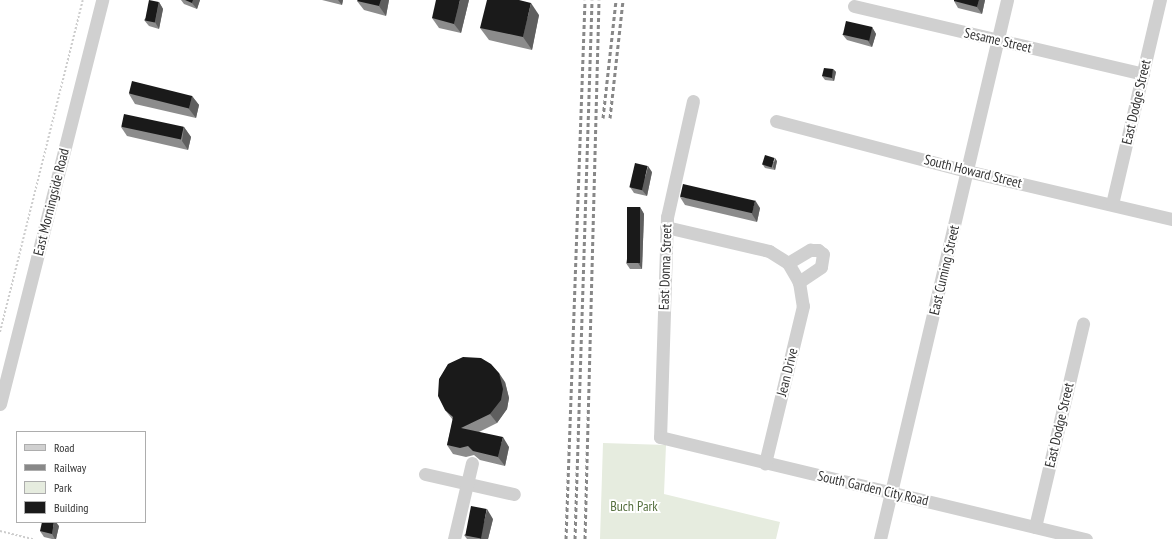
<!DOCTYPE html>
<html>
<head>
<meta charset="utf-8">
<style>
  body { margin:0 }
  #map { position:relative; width:1172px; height:539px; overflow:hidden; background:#fff; font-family:"PT Sans Narrow",sans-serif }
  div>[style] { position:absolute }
  .green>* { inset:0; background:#e6ecdf }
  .path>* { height:2px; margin-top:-1px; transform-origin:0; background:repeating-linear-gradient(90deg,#cdcdcd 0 2px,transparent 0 4px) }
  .minor>* { height:13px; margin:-6.5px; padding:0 6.5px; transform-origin:6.5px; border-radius:6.5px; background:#d0d0d0 }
  .rail>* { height:3px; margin-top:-1.5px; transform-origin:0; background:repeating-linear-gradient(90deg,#888 0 4px,transparent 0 7px) }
  .wall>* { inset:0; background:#8c8c8c }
  .shaded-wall>* { inset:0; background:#5f5f5f }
  .building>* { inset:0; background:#1a1a1a; transform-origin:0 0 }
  span { translate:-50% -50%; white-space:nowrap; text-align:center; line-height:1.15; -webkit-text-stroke:4px #fff; paint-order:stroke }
  .street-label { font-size:14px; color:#333 }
  .park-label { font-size:14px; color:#56703f }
  .legend { position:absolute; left:16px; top:431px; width:130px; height:92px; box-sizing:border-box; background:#fff; border:1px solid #adadad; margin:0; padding:5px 7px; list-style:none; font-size:12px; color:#333 }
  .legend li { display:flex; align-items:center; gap:8px; height:20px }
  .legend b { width:20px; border:1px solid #adadad }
</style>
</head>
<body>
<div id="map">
  <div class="green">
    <div style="clip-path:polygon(603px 443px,666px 445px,664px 494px,780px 522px,776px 539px,600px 539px)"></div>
  </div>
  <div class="path">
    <div style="left:0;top:332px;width:342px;rotate:-76deg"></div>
    <div style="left:0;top:531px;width:34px;rotate:14deg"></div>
  </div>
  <div class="minor">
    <div style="left:854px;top:6px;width:297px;rotate:13.2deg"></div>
    <div style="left:693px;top:101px;width:119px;rotate:102.6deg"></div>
    <div style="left:667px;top:217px;width:220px;rotate:91.8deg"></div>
    <div style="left:660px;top:437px;width:438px;rotate:13.5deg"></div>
    <div style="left:776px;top:121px;width:197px;rotate:14.7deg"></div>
    <div style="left:967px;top:171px;width:211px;rotate:13.2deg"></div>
    <div style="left:1112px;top:204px;width:210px;rotate:-76.8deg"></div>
    <div style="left:666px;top:227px;width:106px;rotate:13.1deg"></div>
    <div style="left:769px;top:251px;width:22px;rotate:32deg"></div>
    <div style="left:788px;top:263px;width:22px;rotate:60deg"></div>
    <div style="left:799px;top:282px;width:24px;rotate:81deg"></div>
    <div style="left:803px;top:306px;width:162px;rotate:103.6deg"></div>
    <div style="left:788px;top:263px;width:26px;rotate:-31deg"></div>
    <div style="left:810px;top:250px;width:8px"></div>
    <div style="left:818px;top:250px;width:6px;rotate:39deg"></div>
    <div style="left:823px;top:254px;width:13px;rotate:99deg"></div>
    <div style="left:821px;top:267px;width:27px;rotate:146deg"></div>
    <div style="left:0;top:404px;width:417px;rotate:-75.8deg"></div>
    <div style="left:425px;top:474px;width:91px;rotate:12.7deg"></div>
    <div style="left:1035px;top:527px;width:209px;rotate:-76.7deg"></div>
    <div style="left:454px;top:539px;width:78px;rotate:-76.7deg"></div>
    <div style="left:880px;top:539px;width:554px;rotate:-76.74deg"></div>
  </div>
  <div class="rail">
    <div style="left:603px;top:118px;width:119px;rotate:-83.7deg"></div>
    <div style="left:610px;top:118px;width:119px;rotate:-83.7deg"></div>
    <div style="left:566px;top:539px;width:539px;rotate:-87.98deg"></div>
    <div style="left:575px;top:539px;width:539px;rotate:-88.19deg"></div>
    <div style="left:585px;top:539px;width:539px;rotate:-88.51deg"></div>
  </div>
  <div class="wall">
    <div style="clip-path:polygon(181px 0,200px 0,197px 9px,184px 4px)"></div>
    <div style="clip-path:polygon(322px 0,343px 0,342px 5px)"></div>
    <div style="clip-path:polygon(358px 0,389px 0,386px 16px,364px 10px,357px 1px)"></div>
    <div style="clip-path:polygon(469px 0,461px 33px,439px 28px,432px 18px)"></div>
    <div style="clip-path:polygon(954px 0,985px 0,982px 14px,958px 8px,954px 1px)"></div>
    <div style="clip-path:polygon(159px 2px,163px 9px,159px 29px,149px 26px,144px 20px)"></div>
    <div style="clip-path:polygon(539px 15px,532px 50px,489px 40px,480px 28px)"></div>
    <div style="clip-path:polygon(872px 27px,876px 34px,872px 47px,847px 40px,842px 34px)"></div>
    <div style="clip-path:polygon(833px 69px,836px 72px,834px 81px,825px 80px,822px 76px)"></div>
    <div style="clip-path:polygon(129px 94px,192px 96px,199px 105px,196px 118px,135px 104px)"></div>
    <div style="clip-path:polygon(121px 127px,184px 127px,191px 137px,188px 150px,127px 136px)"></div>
    <div style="clip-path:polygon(777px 161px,775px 170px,765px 168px,763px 165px)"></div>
    <div style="clip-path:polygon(652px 172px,647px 196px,634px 193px,630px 187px)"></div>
    <div style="clip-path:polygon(680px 197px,760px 208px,757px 222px,685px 205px)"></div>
    <div style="clip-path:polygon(640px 207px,644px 214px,642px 269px,630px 269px,626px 263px)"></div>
    <div style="clip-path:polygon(505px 382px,509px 398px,507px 409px,497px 423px,479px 432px,509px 447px,505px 466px,480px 460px,474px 455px,466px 457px,453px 454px,447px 445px,453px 420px,445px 410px)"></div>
    <div style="clip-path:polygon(493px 519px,488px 539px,467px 539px,464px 535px)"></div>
    <div style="clip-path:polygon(59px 526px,56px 539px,52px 539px,44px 537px,40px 531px)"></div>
  </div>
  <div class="shaded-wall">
    <div style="clip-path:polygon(193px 0,200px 0,197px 9px,192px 3px)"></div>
    <div style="clip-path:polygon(338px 0,343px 0,342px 5px)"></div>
    <div style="clip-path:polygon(381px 0,389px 0,386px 16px,379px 6px)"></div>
    <div style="clip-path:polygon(460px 0,469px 0,461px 33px,454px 24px)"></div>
    <div style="clip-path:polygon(979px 0,985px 0,982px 14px,977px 7px)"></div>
    <div style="clip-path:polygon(159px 2px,163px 9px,159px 29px,155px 22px)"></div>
    <div style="clip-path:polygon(531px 3px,539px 15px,532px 50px,523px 37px)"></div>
    <div style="clip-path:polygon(872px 27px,876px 34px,872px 47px,868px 41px)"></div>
    <div style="clip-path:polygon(833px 69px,836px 72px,834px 81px,832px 78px)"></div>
    <div style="clip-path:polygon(192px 96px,199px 105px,196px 118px,189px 109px)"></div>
    <div style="clip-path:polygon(184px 127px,191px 137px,188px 150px,182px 141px)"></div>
    <div style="clip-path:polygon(775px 158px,777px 161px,775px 170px,773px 167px)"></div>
    <div style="clip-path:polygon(648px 166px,652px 172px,647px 196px,642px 190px)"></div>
    <div style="clip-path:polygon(755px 200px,760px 208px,757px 222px,752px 214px)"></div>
    <div style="clip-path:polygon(640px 207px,644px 214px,642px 269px,638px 263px)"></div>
    <div style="clip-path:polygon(499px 373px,505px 382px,509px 398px,507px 409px,497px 423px,490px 414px)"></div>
    <div style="clip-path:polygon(503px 437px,509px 447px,505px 466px,498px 457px)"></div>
    <div style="clip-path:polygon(487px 509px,493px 519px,488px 539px,480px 539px)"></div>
    <div style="clip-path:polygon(54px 522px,56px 522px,59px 526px,56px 539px,55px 539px,52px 534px)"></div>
  </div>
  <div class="building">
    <div style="left:149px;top:0;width:10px;height:21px;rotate:11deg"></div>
    <div style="clip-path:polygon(185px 0,193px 0,192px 3px)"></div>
    <div style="clip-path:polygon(358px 0,381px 0,379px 6px,357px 1px)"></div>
    <div style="clip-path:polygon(436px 0,460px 0,454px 24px,432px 18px)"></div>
    <div style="clip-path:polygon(487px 0,519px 0,531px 3px,523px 37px,480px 28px)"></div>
    <div style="clip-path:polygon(954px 0,979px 0,977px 7px,954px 1px)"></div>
    <div style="left:846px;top:21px;width:27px;height:14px;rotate:13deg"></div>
    <div style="clip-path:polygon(824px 68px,833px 69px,832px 78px,822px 76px)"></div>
    <div style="left:132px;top:81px;width:62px;height:13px;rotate:14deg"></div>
    <div style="left:124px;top:114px;width:61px;height:13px;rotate:12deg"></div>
    <div style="left:765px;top:155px;width:10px;height:10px;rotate:17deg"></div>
    <div style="left:635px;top:163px;width:13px;height:25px;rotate:13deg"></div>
    <div style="left:683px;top:184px;width:74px;height:13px;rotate:13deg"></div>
    <div style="left:627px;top:207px;width:13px;height:56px"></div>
    <div style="clip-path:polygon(463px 357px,481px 358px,491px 364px,499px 373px,503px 389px,501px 400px,490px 414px,461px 428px,503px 437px,498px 457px,473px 451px,468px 446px,460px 448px,447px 445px,453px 417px,445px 410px,438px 396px,439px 379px,448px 364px)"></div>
    <div style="left:471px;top:506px;width:16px;height:30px;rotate:11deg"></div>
    <div style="clip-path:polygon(42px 522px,54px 522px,52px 534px,40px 531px)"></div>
  </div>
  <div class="street-label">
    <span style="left:998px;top:40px;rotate:13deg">Sesame Street</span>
    <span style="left:1136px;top:102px;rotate:-77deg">East Dodge Street</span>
    <span style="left:973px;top:171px;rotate:14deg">South Howard Street</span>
    <span style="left:51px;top:202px;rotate:-76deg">East Morningside Road</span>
    <span style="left:665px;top:267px;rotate:-88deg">East Donna Street</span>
    <span style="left:944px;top:270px;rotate:-77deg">East Cuming Street</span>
    <span style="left:787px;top:372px;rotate:-76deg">Jean Drive</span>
    <span style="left:1059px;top:425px;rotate:-77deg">East Dodge Street</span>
    <span style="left:873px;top:488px;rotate:13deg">South Garden City Road</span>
  </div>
  <div class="park-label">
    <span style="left:634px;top:506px">Buch Park</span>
  </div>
  <ul class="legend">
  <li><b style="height:5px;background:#d0d0d0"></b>Road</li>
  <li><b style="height:5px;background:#888"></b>Railway</li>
  <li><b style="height:11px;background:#e6ecdf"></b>Park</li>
  <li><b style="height:11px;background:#1a1a1a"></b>Building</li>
  </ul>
</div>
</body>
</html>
